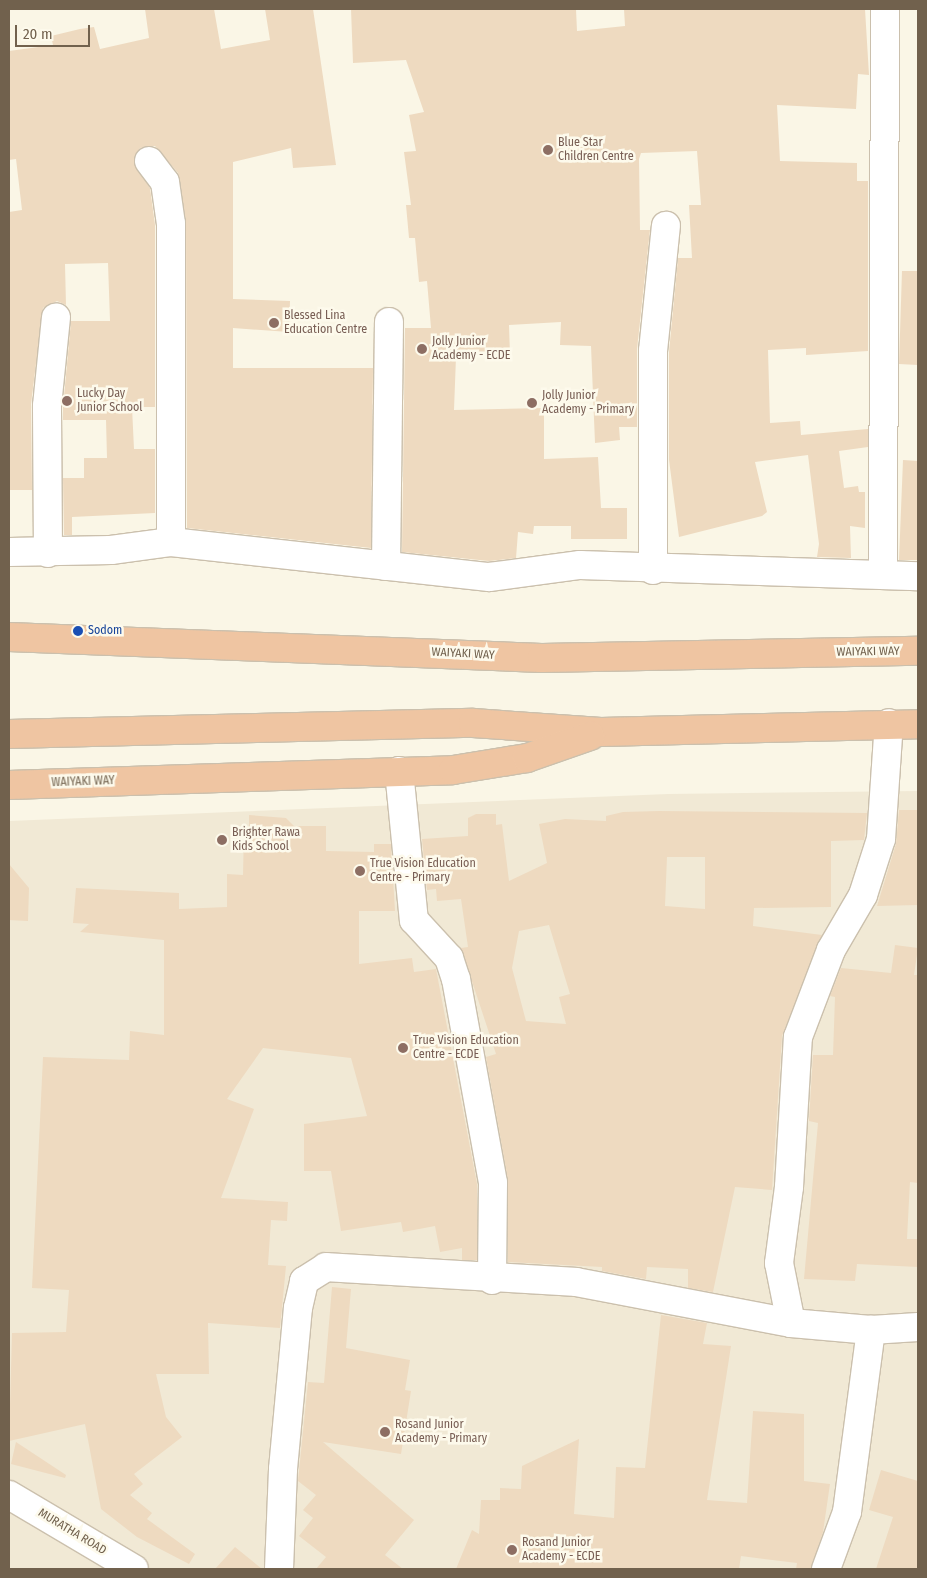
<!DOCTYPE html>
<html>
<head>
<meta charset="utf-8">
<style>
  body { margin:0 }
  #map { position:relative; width:927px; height:1578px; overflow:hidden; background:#faf6e6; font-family:"Fira Sans Condensed",sans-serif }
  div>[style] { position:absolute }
  .residential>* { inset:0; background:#f1e9d5 }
  .building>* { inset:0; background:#eedac0 }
  .roads { filter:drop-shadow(1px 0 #cbc0ad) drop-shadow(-1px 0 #cbc0ad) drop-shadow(0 1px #cbc0ad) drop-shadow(0 -1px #cbc0ad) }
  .minor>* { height:28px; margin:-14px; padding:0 14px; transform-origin:14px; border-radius:14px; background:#fff }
  .highway>* { height:28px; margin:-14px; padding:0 14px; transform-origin:14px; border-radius:14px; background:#efc5a2 }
  .dots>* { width:14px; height:14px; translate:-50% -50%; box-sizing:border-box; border:2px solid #fdfaec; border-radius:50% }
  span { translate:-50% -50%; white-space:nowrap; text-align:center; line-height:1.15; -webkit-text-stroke:5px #fdfaec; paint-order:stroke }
  .education-label { font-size:12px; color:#785e54 }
  .left { translate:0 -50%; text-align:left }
  .transit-label { font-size:12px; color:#164399 }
  .street-label { font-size:12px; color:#71614d }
  .frame { position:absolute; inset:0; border:10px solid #71614d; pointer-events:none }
  .scale { position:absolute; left:15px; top:25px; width:75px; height:22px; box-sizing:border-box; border:2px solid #71614d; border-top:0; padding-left:6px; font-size:15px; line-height:18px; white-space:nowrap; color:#71614d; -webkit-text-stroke:4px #fdfaec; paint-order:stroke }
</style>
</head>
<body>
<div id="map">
  <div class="residential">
    <div style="clip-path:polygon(918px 791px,918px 1569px,9px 1569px,9px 821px,668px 794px)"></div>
  </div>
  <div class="building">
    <div style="clip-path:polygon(145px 9px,214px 9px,221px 49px,270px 40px,265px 9px,313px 9px,336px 165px,293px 168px,291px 148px,233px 162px,233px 299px,290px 301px,289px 332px,233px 328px,233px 368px,373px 368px,371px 548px,187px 528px,186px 222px,178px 173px,155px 146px,140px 148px,134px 162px,150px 188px,155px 225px,155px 407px,132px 407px,134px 449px,155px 449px,155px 513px,72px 517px,72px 535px,64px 535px,63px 478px,84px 478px,84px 458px,107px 458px,106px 420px,63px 420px,63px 407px,71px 321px,110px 321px,108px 263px,65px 264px,66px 305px,57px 301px,43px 308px,31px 404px,32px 490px,9px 490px,9px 212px,22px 210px,16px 159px,9px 160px,9px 51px,53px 45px,51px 36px,80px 29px,94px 27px,100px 49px,149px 38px)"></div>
    <div style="clip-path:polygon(351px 9px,576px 9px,577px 31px,625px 26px,624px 9px,865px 9px,869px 75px,858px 74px,856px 109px,777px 105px,780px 161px,857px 163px,857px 181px,868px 181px,868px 351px,806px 355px,806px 348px,768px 350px,770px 423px,800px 421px,801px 435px,868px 429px,868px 447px,839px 451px,844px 488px,858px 486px,859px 492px,865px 492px,865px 528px,850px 526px,851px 558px,817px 557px,819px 544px,808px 455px,755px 462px,767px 512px,762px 516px,679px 537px,669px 460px,669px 352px,678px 258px,692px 258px,689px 205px,701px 205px,697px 151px,641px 153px,639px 159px,640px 230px,650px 230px,637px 349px,637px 427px,619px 427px,620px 440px,595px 443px,591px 346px,560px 345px,561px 322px,509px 325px,510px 355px,456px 357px,454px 410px,544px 408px,544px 459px,598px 457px,601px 508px,627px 508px,627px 539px,571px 539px,571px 526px,534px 526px,533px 534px,518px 532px,516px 558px,489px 561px,402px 552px,405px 328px,431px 328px,427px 281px,419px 282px,415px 238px,409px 238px,406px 205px,411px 205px,404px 152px,416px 151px,409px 115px,424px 112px,406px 60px,353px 63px)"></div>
    <div style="clip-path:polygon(902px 271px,918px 271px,918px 365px,899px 364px)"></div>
    <div style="clip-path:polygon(903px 460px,918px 461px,918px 560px,899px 560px)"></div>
    <div style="clip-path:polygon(899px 810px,918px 810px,918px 905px,877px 906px,896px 844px)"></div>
    <div style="clip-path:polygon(evenodd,659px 811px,867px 813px,864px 840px,831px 841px,831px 907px,754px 908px,753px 926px,822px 935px,782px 1036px,772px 1190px,735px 1187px,713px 1292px,688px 1288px,688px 1269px,647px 1267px,646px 1279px,602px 1271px,602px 1267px,508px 1262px,508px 1180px,486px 1057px,496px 1054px,461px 948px,468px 947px,461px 899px,437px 901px,436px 889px,427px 890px,422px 839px,468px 836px,468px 818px,476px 814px,496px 814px,496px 825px,502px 824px,509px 881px,547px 863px,539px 824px,565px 819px,606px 821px,606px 816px,623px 812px,659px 811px,667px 857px,705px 857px,705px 909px,665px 906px,667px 857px,659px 811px,549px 925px,570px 994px,559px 997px,566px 1024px,526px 1021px,512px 968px,519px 931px,549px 925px)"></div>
    <div style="clip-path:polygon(249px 815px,286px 818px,294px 826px,326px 826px,326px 851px,374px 852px,374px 844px,391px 844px,395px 911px,359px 911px,359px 964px,412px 958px,414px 972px,436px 969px,477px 1184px,477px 1260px,462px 1260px,462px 1248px,440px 1252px,435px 1226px,403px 1232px,401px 1222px,341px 1231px,331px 1171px,304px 1171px,304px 1124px,367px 1116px,351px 1058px,263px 1048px,227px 1099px,254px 1109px,221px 1198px,288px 1202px,287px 1221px,271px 1220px,268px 1265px,286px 1266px,280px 1328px,208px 1323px,209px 1374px,156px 1374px,166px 1417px,182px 1437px,134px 1474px,143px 1484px,130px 1495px,152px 1513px,147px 1519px,195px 1554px,189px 1564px,137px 1537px,101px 1509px,85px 1424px,9px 1441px,12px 1333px,66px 1332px,69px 1290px,32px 1288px,43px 1057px,129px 1060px,130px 1031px,164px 1035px,164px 940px,80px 932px,89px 924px,73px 923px,76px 888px,179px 893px,179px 909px,227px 907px,227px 874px,243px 875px,244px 829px,249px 829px)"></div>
    <div style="clip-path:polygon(9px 864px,29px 888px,28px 921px,9px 920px)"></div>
    <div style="clip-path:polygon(895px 945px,918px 948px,914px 975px,918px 975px,918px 1183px,910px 1182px,907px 1239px,918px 1239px,918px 1267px,857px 1264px,855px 1281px,804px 1279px,818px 1123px,809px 1121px,813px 1055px,833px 1055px,835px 997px,830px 996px,841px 968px,891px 973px)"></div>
    <div style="clip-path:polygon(332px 1287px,351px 1289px,346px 1348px,410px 1360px,405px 1390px,411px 1391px,401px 1454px,323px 1442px,414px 1520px,385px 1555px,403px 1569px,316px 1569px,326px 1557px,299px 1536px,313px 1518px,303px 1510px,316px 1495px,298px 1481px,308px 1382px,324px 1383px)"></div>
    <div style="clip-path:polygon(661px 1315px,707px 1323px,703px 1344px,731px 1346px,707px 1500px,747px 1503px,753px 1411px,804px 1414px,804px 1481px,830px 1484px,823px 1532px,811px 1569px,796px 1569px,797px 1563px,741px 1556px,739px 1569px,456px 1569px,472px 1530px,479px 1534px,481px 1500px,500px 1500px,500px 1488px,521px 1489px,522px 1466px,579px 1439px,574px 1514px,614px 1518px,616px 1467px,645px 1468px)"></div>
    <div style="clip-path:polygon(16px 1442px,66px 1475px,65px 1478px,11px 1464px)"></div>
    <div style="clip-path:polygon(881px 1470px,918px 1481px,918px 1569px,876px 1569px,893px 1517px,869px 1510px)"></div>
    <div style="clip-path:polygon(235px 1547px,262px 1569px,215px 1569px)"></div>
  </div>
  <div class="roads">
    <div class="minor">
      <div style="left:149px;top:161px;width:26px;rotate:53deg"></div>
      <div style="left:165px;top:182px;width:42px;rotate:81.9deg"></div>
      <div style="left:171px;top:224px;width:318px;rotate:90deg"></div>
      <div style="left:9px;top:552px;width:102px;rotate:-1.1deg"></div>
      <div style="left:111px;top:550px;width:61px;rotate:-7.6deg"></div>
      <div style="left:171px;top:542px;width:320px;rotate:6.3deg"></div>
      <div style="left:489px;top:577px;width:92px;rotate:-7.5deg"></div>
      <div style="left:580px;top:565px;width:338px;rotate:1.9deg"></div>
      <div style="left:48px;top:553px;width:147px;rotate:-90.4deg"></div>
      <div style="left:47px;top:406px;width:89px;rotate:-84.2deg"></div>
      <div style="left:386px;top:566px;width:244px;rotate:-89.3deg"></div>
      <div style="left:653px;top:570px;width:219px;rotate:-90deg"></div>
      <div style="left:653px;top:351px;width:126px;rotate:-84.1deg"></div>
      <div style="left:883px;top:575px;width:566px;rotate:-89.8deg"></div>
      <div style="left:399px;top:771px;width:150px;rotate:84.3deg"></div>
      <div style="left:414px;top:920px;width:52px;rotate:47.4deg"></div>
      <div style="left:449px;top:958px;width:22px;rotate:72deg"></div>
      <div style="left:456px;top:979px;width:207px;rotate:79.7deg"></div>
      <div style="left:493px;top:1183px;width:97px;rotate:90.6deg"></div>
      <div style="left:791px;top:1323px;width:61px;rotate:-101.3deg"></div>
      <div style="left:779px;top:1263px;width:77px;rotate:-82.5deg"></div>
      <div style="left:789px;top:1187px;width:150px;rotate:-86.6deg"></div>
      <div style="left:798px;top:1037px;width:93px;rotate:-69.2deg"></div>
      <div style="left:831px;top:950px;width:64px;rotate:-59.8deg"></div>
      <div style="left:863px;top:895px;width:59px;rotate:-72.2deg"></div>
      <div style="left:881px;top:839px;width:116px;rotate:-86.1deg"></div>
      <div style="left:9px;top:1495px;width:145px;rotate:30.6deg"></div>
      <div style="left:279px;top:1569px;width:100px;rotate:-87.7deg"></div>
      <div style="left:283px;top:1469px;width:162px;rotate:-84.7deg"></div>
      <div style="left:298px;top:1308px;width:28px;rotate:-77deg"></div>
      <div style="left:304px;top:1281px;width:26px;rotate:-32deg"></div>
      <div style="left:326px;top:1267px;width:250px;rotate:3.4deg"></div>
      <div style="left:576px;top:1282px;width:219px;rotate:10.8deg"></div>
      <div style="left:791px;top:1323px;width:80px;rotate:5deg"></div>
      <div style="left:871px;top:1330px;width:47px;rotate:-3.7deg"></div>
      <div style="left:826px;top:1569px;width:61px;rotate:-69.8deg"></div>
      <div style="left:847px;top:1512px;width:184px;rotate:-82.5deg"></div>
    </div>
    <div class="highway">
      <div style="left:9px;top:637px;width:533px;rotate:2.26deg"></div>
      <div style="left:542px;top:658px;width:376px;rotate:-1.1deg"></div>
      <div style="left:9px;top:734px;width:464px;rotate:-1.4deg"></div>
      <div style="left:473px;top:723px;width:128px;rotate:4deg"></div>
      <div style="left:601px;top:732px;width:317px;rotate:-1.4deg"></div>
      <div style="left:9px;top:785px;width:444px;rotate:-1.9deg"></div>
      <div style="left:453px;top:770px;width:75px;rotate:-9.2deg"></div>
      <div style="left:527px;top:758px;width:67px;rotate:-19.2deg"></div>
    </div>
  </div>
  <div class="dots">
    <div style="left:548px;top:150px;background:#8d6e63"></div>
    <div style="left:274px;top:323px;background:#8d6e63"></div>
    <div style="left:422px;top:349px;background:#8d6e63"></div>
    <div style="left:67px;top:401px;background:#8d6e63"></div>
    <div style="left:532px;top:403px;background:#8d6e63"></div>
    <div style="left:78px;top:631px;background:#1a4fb4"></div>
    <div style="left:222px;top:840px;background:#8d6e63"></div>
    <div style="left:360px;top:871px;background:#8d6e63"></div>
    <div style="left:403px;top:1048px;background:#8d6e63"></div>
    <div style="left:385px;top:1432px;background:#8d6e63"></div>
    <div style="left:512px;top:1550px;background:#8d6e63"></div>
  </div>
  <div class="education-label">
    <span class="left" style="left:558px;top:150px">Blue Star<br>Children Centre</span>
    <span class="left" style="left:284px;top:323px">Blessed Lina<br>Education Centre</span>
    <span class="left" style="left:432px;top:349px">Jolly Junior<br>Academy - ECDE</span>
    <span class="left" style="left:77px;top:401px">Lucky Day<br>Junior School</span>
    <span class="left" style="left:542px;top:403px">Jolly Junior<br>Academy - Primary</span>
    <span class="left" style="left:232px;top:840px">Brighter Rawa<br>Kids School</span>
    <span class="left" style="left:370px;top:871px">True Vision Education<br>Centre - Primary</span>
    <span class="left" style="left:413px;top:1048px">True Vision Education<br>Centre - ECDE</span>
    <span class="left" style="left:395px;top:1432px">Rosand Junior<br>Academy - Primary</span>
    <span class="left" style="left:522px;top:1550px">Rosand Junior<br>Academy - ECDE</span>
  </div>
  <div class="transit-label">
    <span class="left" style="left:88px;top:631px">Sodom</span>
  </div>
  <div class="street-label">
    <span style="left:868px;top:652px;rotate:-1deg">WAIYAKI WAY</span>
    <span style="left:463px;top:654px;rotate:3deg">WAIYAKI WAY</span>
    <span style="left:83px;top:782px;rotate:-2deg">WAIYAKI WAY</span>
    <span style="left:72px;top:1532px;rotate:31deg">MURATHA ROAD</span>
  </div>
  <div class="frame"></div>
  <div class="scale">20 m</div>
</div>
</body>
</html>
